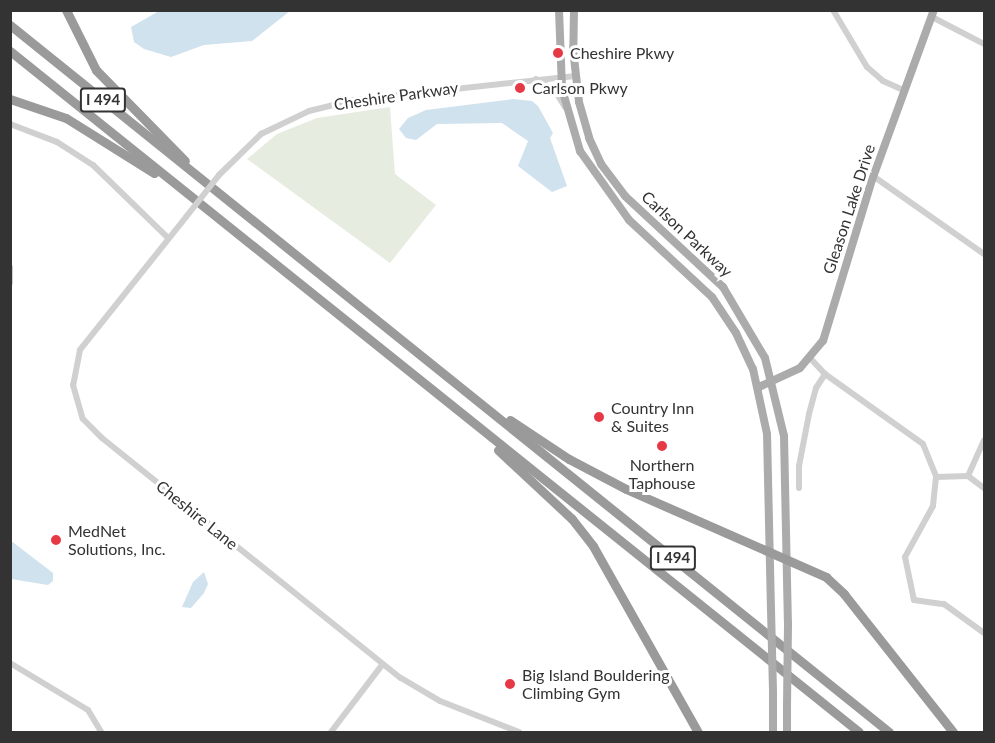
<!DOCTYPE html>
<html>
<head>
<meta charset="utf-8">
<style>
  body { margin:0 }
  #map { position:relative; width:995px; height:743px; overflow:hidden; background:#fff; font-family:Lato,sans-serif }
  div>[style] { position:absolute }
  .green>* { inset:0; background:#e6ecdf }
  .water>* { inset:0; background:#cfe2ee }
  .minor>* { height:6px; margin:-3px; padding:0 3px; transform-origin:3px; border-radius:3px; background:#d0d0d0 }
  .major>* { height:8px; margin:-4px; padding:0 4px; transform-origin:4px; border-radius:4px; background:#ababab }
  .highway>* { height:9px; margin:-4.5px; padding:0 4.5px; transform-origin:4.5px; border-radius:4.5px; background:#9a9a9a }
  .minor-bridge>* { height:6px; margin:-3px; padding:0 3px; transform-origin:3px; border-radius:3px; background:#d0d0d0 }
  .major-bridge>* { height:8px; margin:-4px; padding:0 4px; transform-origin:4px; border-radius:4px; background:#ababab }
  .dots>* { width:16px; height:16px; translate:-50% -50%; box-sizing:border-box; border:3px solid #fff; border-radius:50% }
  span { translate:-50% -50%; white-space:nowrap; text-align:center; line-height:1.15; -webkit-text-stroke:6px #fff; paint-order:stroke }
  .shield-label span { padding:2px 4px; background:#fff; border:2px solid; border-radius:4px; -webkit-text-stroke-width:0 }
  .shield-label { font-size:15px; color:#333; font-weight:700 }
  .poi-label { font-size:16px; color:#333 }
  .left { translate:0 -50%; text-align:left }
  .street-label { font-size:16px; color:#333 }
  .frame { position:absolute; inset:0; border:12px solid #333; pointer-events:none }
</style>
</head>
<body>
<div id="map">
  <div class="green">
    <div style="clip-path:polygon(390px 107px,395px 174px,436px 205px,390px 263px,247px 159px,277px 134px,317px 118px)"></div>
  </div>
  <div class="water">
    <div style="clip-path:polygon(159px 11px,159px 10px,290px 11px,252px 41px,204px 45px,171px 57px,144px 49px,134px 42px,131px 27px)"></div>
    <div style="clip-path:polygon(513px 99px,532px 101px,538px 106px,553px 133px,550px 138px,567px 186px,552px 192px,518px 166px,528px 141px,502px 123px,437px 124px,416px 140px,406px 138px,399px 129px,408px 118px,426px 110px)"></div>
    <div style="clip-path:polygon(10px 540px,53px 573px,53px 581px,48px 585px,11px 579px)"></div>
    <div style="clip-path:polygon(204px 572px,208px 584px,204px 593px,191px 608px,182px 607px,193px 582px)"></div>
  </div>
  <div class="minor">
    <div style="left:833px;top:10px;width:66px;rotate:59.2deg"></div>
    <div style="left:867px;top:67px;width:21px;rotate:41deg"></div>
    <div style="left:883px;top:81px;width:24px;rotate:24deg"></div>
    <div style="left:932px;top:17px;width:59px;rotate:27.4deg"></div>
    <div style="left:536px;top:79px;width:22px;rotate:32deg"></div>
    <div style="left:555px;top:91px;width:19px;rotate:58deg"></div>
    <div style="left:10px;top:124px;width:50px;rotate:21deg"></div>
    <div style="left:57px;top:142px;width:43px;rotate:32.6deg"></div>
    <div style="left:93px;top:165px;width:105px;rotate:44.2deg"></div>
    <div style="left:219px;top:175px;width:59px;rotate:-44.3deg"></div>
    <div style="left:261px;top:134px;width:53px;rotate:-25.6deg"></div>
    <div style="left:309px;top:111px;width:46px;rotate:-13.7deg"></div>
    <div style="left:354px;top:100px;width:223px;rotate:-6.2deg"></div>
    <div style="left:873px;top:176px;width:136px;rotate:35.1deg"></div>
    <div style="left:186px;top:217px;width:170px;rotate:128.6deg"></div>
    <div style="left:80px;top:350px;width:36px;rotate:101deg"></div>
    <div style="left:73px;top:385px;width:35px;rotate:74deg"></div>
    <div style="left:83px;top:419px;width:27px;rotate:45deg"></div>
    <div style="left:102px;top:438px;width:383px;rotate:38.8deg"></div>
    <div style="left:401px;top:678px;width:45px;rotate:30.5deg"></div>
    <div style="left:440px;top:701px;width:85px;rotate:21.4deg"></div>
    <div style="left:10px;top:267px;width:16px;rotate:90deg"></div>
    <div style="left:811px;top:359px;width:21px;rotate:47deg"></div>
    <div style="left:825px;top:374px;width:120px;rotate:35.5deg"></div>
    <div style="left:923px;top:444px;width:35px;rotate:68deg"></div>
    <div style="left:936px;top:477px;width:32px;rotate:-2deg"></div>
    <div style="left:968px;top:476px;width:20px;rotate:37deg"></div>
    <div style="left:968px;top:476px;width:39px;rotate:-66deg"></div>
    <div style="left:936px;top:477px;width:29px;rotate:96deg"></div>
    <div style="left:933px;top:506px;width:58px;rotate:118.8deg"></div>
    <div style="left:905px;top:557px;width:44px;rotate:78.2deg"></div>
    <div style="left:914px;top:600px;width:30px;rotate:8deg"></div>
    <div style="left:944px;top:604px;width:49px;rotate:35.9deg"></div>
    <div style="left:799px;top:488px;width:22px;rotate:-90deg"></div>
    <div style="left:799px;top:466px;width:53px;rotate:-79.1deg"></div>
    <div style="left:809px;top:414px;width:27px;rotate:-75deg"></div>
    <div style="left:816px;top:388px;width:17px;rotate:-57deg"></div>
    <div style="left:10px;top:663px;width:91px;rotate:31.1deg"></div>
    <div style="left:88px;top:710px;width:26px;rotate:59deg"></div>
    <div style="left:331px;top:732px;width:84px;rotate:-52.7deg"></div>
  </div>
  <div class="major">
    <div style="left:559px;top:10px;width:79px;rotate:87.8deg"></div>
    <div style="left:562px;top:89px;width:65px;rotate:73.8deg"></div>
    <div style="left:580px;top:151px;width:85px;rotate:54.6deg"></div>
    <div style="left:629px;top:220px;width:113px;rotate:42.9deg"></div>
    <div style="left:712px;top:297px;width:43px;rotate:56.3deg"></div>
    <div style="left:736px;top:333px;width:40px;rotate:65deg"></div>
    <div style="left:753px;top:369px;width:66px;rotate:77.8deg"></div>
    <div style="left:767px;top:434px;width:175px;rotate:88.7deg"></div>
    <div style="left:574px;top:10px;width:39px;rotate:91deg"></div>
    <div style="left:573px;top:49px;width:53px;rotate:83.5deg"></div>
    <div style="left:579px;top:102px;width:37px;rotate:74deg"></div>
    <div style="left:589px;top:138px;width:29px;rotate:65deg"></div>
    <div style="left:601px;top:164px;width:40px;rotate:53deg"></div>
    <div style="left:625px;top:196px;width:134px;rotate:42.9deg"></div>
    <div style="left:723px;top:287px;width:82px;rotate:59.4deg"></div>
    <div style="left:765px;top:358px;width:80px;rotate:76.3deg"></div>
    <div style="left:784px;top:436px;width:186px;rotate:88.8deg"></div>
    <div style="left:759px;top:387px;width:45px;rotate:-24.9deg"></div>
    <div style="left:800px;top:368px;width:35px;rotate:-50deg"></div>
    <div style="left:823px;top:341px;width:168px;rotate:-73.1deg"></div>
    <div style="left:872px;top:180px;width:181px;rotate:-70deg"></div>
    <div style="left:773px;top:693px;width:39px;rotate:90deg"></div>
    <div style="left:787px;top:706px;width:26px;rotate:90deg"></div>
  </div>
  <div class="highway">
    <div style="left:66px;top:10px;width:67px;rotate:63.4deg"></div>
    <div style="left:96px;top:70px;width:127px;rotate:45.6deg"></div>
    <div style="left:10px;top:25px;width:1128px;rotate:38.81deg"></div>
    <div style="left:10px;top:51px;width:1088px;rotate:38.73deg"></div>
    <div style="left:10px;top:99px;width:59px;rotate:18.7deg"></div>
    <div style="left:66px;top:118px;width:104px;rotate:32deg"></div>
    <div style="left:510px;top:420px;width:71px;rotate:33.5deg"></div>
    <div style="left:569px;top:459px;width:64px;rotate:27.8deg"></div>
    <div style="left:626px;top:489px;width:219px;rotate:23.7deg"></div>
    <div style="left:826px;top:577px;width:25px;rotate:43deg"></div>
    <div style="left:844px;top:594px;width:176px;rotate:51.7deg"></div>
    <div style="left:498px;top:450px;width:101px;rotate:43deg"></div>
    <div style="left:572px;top:519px;width:34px;rotate:52deg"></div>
    <div style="left:593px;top:546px;width:214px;rotate:60.6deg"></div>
  </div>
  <div class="minor-bridge">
    <div style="left:186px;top:217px;width:53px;rotate:-51.8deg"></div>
  </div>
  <div class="major-bridge">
    <div style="left:771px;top:609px;width:84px;rotate:88.6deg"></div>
    <div style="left:787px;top:706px;width:84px;rotate:-89.3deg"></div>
  </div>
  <div class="dots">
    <div style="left:558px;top:53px;background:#e63946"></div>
    <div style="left:520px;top:88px;background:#e63946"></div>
    <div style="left:599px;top:417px;background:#e63946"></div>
    <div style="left:662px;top:446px;background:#e63946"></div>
    <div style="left:56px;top:540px;background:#e63946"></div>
    <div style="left:510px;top:684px;background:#e63946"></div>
  </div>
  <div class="shield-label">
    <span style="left:103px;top:100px">I 494</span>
    <span style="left:673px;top:558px">I 494</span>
  </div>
  <div class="poi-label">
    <span class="left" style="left:570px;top:53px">Cheshire Pkwy</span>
    <span class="left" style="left:532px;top:88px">Carlson Pkwy</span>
    <span class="left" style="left:611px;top:417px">Country Inn<br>&amp; Suites</span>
    <span style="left:662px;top:474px">Northern<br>Taphouse</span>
    <span class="left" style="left:68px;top:540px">MedNet<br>Solutions, Inc.</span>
    <span class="left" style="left:522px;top:684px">Big Island Bouldering<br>Climbing Gym</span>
  </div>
  <div class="street-label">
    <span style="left:396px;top:96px;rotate:-8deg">Cheshire Parkway</span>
    <span style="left:849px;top:209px;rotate:-72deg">Gleason Lake Drive</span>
    <span style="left:687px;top:234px;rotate:43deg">Carlson Parkway</span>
    <span style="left:197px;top:515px;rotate:39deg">Cheshire Lane</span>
  </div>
  <div class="frame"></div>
</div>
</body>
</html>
